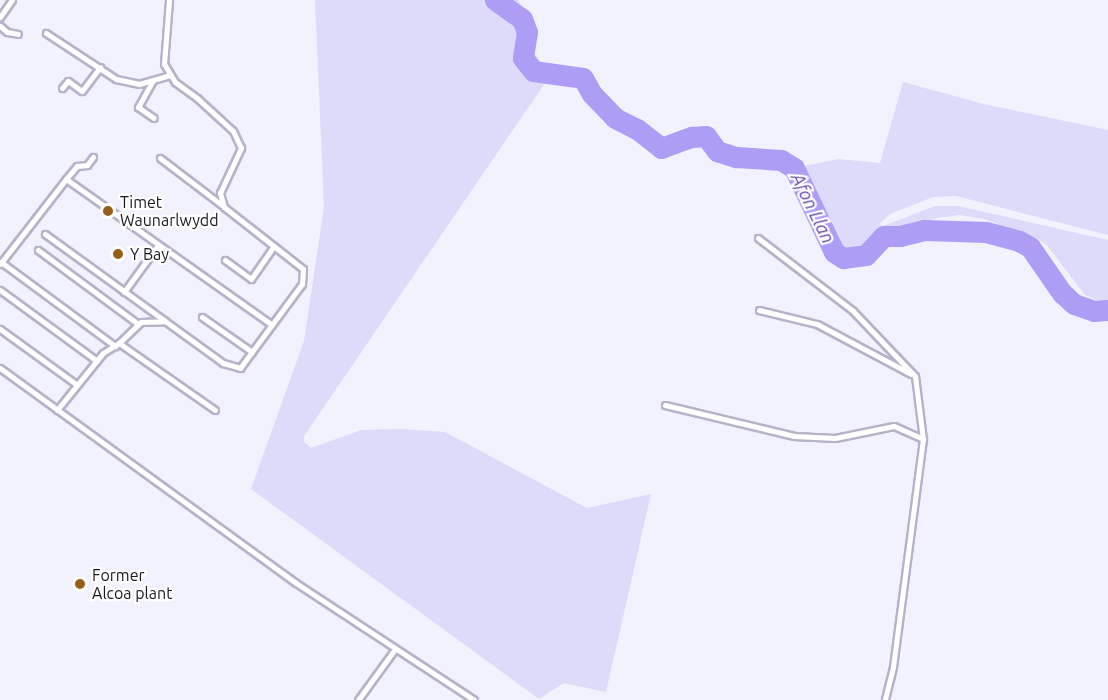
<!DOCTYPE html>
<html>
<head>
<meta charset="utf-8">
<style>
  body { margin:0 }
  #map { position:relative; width:1108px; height:700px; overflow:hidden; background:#f2f1fe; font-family:Ubuntu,sans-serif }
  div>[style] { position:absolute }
  .green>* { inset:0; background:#dedaf9 }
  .river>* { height:21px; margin:-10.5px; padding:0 10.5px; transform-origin:10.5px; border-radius:10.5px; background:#ae9df5 }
  .roads { filter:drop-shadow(2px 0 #b6b3c9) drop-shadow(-2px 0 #b6b3c9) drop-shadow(0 2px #b6b3c9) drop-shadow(0 -2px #b6b3c9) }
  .service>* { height:5px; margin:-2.5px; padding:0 2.5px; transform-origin:2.5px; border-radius:2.5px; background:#fff }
  .dots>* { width:16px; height:16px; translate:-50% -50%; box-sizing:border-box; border:3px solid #fff; border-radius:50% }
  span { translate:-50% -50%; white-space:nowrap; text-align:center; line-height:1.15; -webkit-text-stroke:4.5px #fff; paint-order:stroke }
  .poi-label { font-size:16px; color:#191820 }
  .left { translate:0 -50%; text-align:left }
  .water-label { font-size:18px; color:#5b3ea3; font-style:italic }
</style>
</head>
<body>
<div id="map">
  <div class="green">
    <div style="clip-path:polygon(315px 0,518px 0,536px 29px,534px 53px,542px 64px,556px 67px,304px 436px,304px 442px,311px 448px,361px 430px,402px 429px,445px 432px,587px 508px,651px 494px,606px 692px,564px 683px,539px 699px,251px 489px,304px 341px,324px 207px)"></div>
    <div style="clip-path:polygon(903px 82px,984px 104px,1108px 130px,1108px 235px,956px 196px,933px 197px,890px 214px,879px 224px,883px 226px,935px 206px,958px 206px,1108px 240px,1108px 305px,1085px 295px,1046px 244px,1036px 238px,984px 219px,959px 215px,937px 218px,877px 237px,855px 252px,846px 250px,834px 238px,805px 166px,838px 159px,880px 163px)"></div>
  </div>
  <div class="river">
    <div style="left:495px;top:0;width:33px;rotate:35deg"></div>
    <div style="left:522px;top:19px;width:14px;rotate:69deg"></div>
    <div style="left:527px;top:32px;width:26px;rotate:99deg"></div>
    <div style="left:523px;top:58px;width:16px;rotate:52deg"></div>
    <div style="left:533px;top:71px;width:50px;rotate:8deg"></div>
    <div style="left:583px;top:78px;width:18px;rotate:61deg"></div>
    <div style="left:592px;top:94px;width:33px;rotate:46deg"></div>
    <div style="left:615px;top:118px;width:25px;rotate:27deg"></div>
    <div style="left:637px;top:129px;width:31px;rotate:38deg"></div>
    <div style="left:661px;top:148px;width:33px;rotate:-20deg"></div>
    <div style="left:692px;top:137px;width:14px;rotate:-4deg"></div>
    <div style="left:706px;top:136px;width:19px;rotate:54deg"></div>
    <div style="left:717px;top:151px;width:20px;rotate:18deg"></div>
    <div style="left:736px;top:157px;width:45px;rotate:3.8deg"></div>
    <div style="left:781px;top:160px;width:15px;rotate:32deg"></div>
    <div style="left:794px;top:168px;width:93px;rotate:64.5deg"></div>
    <div style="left:834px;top:252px;width:11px;rotate:34deg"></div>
    <div style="left:843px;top:258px;width:23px;rotate:-7deg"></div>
    <div style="left:866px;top:255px;width:26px;rotate:-47deg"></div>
    <div style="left:884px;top:236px;width:16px"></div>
    <div style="left:900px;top:236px;width:25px;rotate:-14deg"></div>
    <div style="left:924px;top:230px;width:62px;rotate:1.8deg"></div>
    <div style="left:986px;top:232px;width:34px;rotate:15deg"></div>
    <div style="left:1019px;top:241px;width:13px;rotate:29deg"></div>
    <div style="left:1030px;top:247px;width:56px;rotate:55.2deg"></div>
    <div style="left:1062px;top:293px;width:16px;rotate:43deg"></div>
    <div style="left:1074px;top:304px;width:21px;rotate:19deg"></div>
    <div style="left:1094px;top:311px;width:14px;rotate:-4deg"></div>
  </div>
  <div class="roads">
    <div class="service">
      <div style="left:0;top:17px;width:21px;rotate:-55deg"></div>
      <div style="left:0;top:26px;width:9px;rotate:41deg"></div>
      <div style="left:7px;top:32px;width:11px;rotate:10deg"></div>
      <div style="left:46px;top:33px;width:84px;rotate:33.3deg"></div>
      <div style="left:116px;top:79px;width:24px;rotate:12deg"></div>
      <div style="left:139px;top:84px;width:33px;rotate:-16deg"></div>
      <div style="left:152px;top:82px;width:29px;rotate:119deg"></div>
      <div style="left:138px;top:107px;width:19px;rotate:35deg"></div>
      <div style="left:62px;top:88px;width:9px;rotate:-49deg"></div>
      <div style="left:68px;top:81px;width:17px;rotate:36deg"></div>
      <div style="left:82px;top:91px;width:30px;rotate:-53deg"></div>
      <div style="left:160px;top:158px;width:79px;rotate:37.3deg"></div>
      <div style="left:66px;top:179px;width:17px;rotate:-50deg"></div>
      <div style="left:77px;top:166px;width:10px;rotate:-6deg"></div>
      <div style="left:87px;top:165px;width:10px;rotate:-53deg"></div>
      <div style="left:45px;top:234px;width:148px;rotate:35.9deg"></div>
      <div style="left:758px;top:238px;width:120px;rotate:37.5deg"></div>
      <div style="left:853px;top:311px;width:90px;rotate:46.4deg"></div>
      <div style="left:915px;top:376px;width:64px;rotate:82.8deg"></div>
      <div style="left:923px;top:439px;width:230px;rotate:97.5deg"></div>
      <div style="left:893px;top:667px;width:34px;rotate:104deg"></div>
      <div style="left:38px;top:250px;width:124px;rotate:36.5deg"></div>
      <div style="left:225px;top:260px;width:32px;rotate:36deg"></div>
      <div style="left:251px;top:279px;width:40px;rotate:-55.1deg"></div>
      <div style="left:1px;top:262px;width:142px;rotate:36.4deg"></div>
      <div style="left:0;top:264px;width:108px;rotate:-52.2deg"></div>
      <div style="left:66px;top:179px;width:252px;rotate:35.3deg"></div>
      <div style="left:0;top:290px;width:120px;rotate:36.2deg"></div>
      <div style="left:124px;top:292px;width:58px;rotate:-54.1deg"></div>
      <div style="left:759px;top:310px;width:60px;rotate:13.6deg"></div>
      <div style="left:817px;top:324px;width:106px;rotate:28deg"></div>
      <div style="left:202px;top:317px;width:61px;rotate:35deg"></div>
      <div style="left:0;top:329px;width:95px;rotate:36deg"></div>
      <div style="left:119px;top:343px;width:117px;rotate:34.9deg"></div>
      <div style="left:0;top:368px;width:366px;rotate:36deg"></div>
      <div style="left:296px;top:583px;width:213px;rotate:33.3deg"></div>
      <div style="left:665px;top:405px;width:133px;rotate:13.5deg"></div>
      <div style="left:794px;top:436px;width:41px;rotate:2.8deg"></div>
      <div style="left:835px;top:438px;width:60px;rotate:-11.5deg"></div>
      <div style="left:894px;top:426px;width:32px;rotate:24deg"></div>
      <div style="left:57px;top:410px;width:73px;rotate:-51.1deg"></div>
      <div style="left:103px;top:353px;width:19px;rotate:-32deg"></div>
      <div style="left:119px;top:343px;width:30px;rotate:-44deg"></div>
      <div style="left:141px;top:322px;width:24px;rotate:-2deg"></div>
      <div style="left:165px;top:321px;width:72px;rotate:35.9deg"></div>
      <div style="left:223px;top:363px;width:18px;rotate:16deg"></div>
      <div style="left:240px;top:368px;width:104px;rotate:-53.6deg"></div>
      <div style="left:302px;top:284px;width:15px;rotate:-86deg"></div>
      <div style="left:303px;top:269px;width:100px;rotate:-141.9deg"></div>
      <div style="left:224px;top:207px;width:15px;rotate:-106deg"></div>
      <div style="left:220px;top:193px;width:50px;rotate:-65deg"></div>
      <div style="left:241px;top:148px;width:19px;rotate:-115deg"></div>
      <div style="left:233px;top:131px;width:49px;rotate:-137.5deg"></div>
      <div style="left:197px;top:98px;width:27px;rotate:-144deg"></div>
      <div style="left:175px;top:82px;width:21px;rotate:-121deg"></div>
      <div style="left:164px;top:64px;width:64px;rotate:-85.5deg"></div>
      <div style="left:358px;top:700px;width:63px;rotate:-54deg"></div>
    </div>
  </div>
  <div class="dots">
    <div style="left:108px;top:211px;background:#975e1a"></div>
    <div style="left:118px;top:254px;background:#975e1a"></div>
    <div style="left:80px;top:584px;background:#975e1a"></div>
  </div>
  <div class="poi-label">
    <span class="left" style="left:120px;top:211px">Timet<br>Waunarlwydd</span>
    <span class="left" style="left:130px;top:254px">Y Bay</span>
    <span class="left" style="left:92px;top:584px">Former<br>Alcoa plant</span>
  </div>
  <div class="water-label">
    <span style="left:813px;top:208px;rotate:64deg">Afon Llan</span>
  </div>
</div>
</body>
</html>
